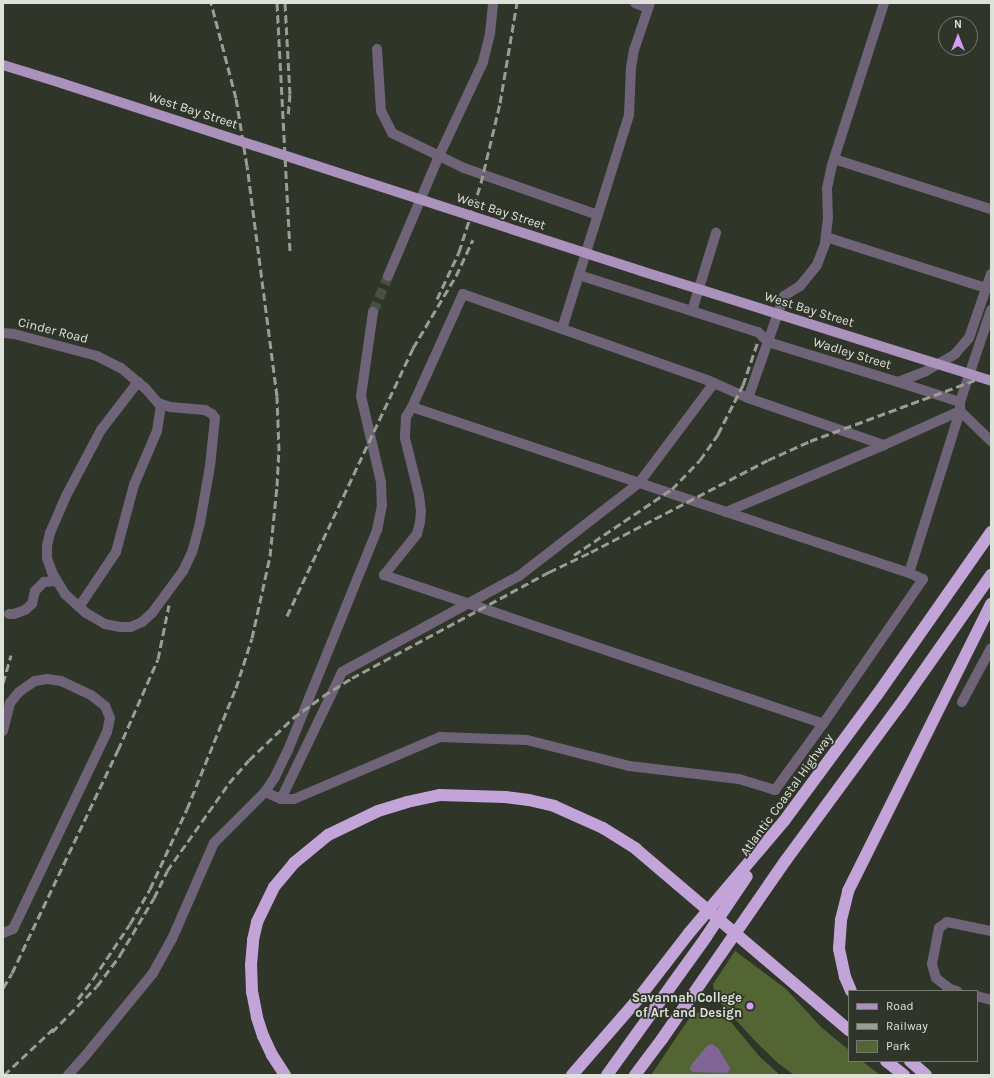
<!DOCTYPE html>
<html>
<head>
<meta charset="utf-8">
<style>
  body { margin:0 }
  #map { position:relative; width:994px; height:1078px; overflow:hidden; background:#2f3528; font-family:Karla,sans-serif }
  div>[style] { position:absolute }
  .green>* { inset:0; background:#526532 }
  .water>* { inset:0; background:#816595 }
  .minor-tunnel>* { height:10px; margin-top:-5px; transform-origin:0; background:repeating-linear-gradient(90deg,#494f43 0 10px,transparent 0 15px) }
  .minor>* { height:10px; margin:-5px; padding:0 5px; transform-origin:5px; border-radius:5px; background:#6f6378 }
  .major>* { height:10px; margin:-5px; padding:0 5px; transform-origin:5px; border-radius:5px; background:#ab92bd }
  .highway>* { height:12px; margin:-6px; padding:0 6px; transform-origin:6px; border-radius:6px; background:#c3a4d9 }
  .rail>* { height:3px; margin-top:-1.5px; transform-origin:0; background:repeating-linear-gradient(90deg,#999d93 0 8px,transparent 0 12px) }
  .major-bridge>* { height:10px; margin:-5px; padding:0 5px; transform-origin:5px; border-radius:5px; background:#ab92bd }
  .highway-bridge>* { height:12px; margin:-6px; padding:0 6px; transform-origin:6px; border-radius:6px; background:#c3a4d9 }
  .dots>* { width:11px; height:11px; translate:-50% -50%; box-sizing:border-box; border:2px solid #2f3528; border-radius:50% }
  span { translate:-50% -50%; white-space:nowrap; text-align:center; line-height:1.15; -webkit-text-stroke:3.5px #2f3528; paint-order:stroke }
  .street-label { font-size:13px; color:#dee1d9 }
  .poi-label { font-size:13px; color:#dee1d9; font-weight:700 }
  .right { translate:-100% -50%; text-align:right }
  .frame { position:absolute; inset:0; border:4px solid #dee1d9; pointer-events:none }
  .legend { position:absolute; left:848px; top:990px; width:130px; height:72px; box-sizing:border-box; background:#2f3528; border:1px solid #757a6f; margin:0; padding:5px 7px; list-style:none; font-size:12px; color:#dee1d9 }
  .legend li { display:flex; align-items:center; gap:8px; height:20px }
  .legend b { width:20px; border:1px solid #757a6f }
  .north { position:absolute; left:938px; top:16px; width:40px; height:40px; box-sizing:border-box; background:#2f3528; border:1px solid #757a6f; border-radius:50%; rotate:0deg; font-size:11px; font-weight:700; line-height:16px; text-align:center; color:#dee1d9 }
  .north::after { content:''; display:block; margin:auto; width:14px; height:18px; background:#d59cfb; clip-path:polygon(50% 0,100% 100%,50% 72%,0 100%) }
</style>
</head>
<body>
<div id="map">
  <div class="green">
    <div style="clip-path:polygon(735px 951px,786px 989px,821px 1027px,849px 1050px,849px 1061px,862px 1061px,880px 1075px,794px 1075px,779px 1064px,756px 1042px,715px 997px,713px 984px)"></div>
    <div style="clip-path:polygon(713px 1011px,720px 1011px,725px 1015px,760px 1057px,780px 1075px,651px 1075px,690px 1017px,699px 1012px)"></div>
  </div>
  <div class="water">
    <div style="clip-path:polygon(712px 1044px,718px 1048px,730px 1068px,729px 1071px,726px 1073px,693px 1072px,690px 1070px,691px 1065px,707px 1046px)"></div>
  </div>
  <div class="minor-tunnel">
    <div style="left:373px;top:312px;width:39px;rotate:-67deg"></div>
  </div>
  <div class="minor">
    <div style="left:635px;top:3px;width:14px;rotate:21deg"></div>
    <div style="left:884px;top:3px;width:170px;rotate:107.8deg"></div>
    <div style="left:832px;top:165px;width:25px;rotate:102deg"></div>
    <div style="left:827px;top:189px;width:29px;rotate:88deg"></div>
    <div style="left:828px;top:218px;width:26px;rotate:97deg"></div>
    <div style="left:825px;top:244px;width:22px;rotate:111deg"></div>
    <div style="left:817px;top:265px;width:27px;rotate:129deg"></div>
    <div style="left:800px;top:286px;width:19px;rotate:148deg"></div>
    <div style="left:784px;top:296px;width:108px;rotate:109.4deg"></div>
    <div style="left:748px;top:398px;width:144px;rotate:19.1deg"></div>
    <div style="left:884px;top:445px;width:83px;rotate:-24.1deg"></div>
    <div style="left:960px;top:411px;width:43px;rotate:44.1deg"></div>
    <div style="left:377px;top:49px;width:62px;rotate:86.3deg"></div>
    <div style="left:381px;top:111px;width:25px;rotate:63deg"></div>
    <div style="left:392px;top:133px;width:80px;rotate:25.9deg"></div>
    <div style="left:464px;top:168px;width:142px;rotate:19.3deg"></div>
    <div style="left:834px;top:159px;width:165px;rotate:17.7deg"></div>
    <div style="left:826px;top:237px;width:168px;rotate:17.7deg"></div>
    <div style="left:579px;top:275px;width:188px;rotate:17.7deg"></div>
    <div style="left:758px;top:332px;width:14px;rotate:45deg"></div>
    <div style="left:768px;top:342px;width:136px;rotate:17.1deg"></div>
    <div style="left:898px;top:382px;width:30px;rotate:-21deg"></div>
    <div style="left:926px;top:371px;width:34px;rotate:-30deg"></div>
    <div style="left:955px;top:354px;width:21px;rotate:-49deg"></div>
    <div style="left:969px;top:338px;width:68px;rotate:-71deg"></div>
    <div style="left:388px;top:276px;width:130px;rotate:-67deg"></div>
    <div style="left:439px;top:156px;width:104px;rotate:-64.9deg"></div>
    <div style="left:483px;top:62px;width:30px;rotate:-76deg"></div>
    <div style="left:490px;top:33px;width:30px;rotate:-84deg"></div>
    <div style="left:692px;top:311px;width:82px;rotate:-72.9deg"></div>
    <div style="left:373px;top:312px;width:85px;rotate:98.1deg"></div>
    <div style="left:361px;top:396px;width:88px;rotate:76.9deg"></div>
    <div style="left:381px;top:482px;width:23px;rotate:88deg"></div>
    <div style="left:382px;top:505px;width:25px;rotate:101deg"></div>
    <div style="left:377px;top:530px;width:237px;rotate:112deg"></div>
    <div style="left:288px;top:750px;width:30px;rotate:116deg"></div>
    <div style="left:275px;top:777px;width:18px;rotate:124deg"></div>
    <div style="left:265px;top:792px;width:17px;rotate:24deg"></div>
    <div style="left:281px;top:799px;width:13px"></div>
    <div style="left:294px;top:799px;width:159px;rotate:-23deg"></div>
    <div style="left:440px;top:737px;width:87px;rotate:2deg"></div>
    <div style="left:527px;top:740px;width:105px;rotate:14.3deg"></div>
    <div style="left:629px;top:766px;width:111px;rotate:6.7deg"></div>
    <div style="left:739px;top:779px;width:38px;rotate:17deg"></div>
    <div style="left:775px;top:790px;width:82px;rotate:-54deg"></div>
    <div style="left:562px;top:329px;width:224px;rotate:-72.6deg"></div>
    <div style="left:629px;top:115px;width:47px;rotate:-87.6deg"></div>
    <div style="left:631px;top:68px;width:18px;rotate:-81deg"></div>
    <div style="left:634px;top:50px;width:50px;rotate:-71.2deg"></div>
    <div style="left:3px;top:333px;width:11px;rotate:5deg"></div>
    <div style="left:14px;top:334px;width:86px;rotate:14.8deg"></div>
    <div style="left:97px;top:356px;width:27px;rotate:27deg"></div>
    <div style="left:121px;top:368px;width:31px;rotate:40deg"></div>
    <div style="left:145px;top:388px;width:20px;rotate:49deg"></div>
    <div style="left:158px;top:403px;width:13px;rotate:18deg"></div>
    <div style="left:170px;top:407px;width:35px;rotate:5deg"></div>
    <div style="left:205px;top:410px;width:8px;rotate:30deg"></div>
    <div style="left:212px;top:414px;width:5px;rotate:53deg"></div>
    <div style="left:215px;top:418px;width:48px;rotate:95.9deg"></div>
    <div style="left:210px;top:466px;width:58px;rotate:100deg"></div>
    <div style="left:200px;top:523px;width:30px;rotate:105deg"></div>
    <div style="left:192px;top:552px;width:21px;rotate:115deg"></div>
    <div style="left:183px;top:571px;width:52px;rotate:126.4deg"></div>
    <div style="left:152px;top:613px;width:13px;rotate:138deg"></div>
    <div style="left:142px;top:622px;width:12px;rotate:156deg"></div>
    <div style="left:131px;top:627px;width:11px;rotate:180deg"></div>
    <div style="left:120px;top:627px;width:15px;rotate:-169deg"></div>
    <div style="left:105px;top:624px;width:22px;rotate:-150deg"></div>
    <div style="left:86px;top:613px;width:28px;rotate:-138deg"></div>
    <div style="left:65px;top:594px;width:26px;rotate:-121deg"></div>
    <div style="left:52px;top:572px;width:15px;rotate:-110deg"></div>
    <div style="left:47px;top:558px;width:12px;rotate:-90deg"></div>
    <div style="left:47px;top:546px;width:13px;rotate:-77deg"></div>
    <div style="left:50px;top:533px;width:40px;rotate:-66.6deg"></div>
    <div style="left:66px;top:496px;width:75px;rotate:-62.1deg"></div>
    <div style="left:101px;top:430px;width:61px;rotate:-52.4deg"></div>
    <div style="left:748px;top:398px;width:45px;rotate:-156.3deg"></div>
    <div style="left:707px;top:380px;width:259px;rotate:-160.6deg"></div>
    <div style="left:463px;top:294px;width:124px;rotate:114.3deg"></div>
    <div style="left:412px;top:407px;width:524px;rotate:18.47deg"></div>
    <div style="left:909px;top:573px;width:170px;rotate:-72.5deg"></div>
    <div style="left:960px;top:411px;width:9px;rotate:-90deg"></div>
    <div style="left:960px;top:402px;width:65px;rotate:-162.1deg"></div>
    <div style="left:960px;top:402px;width:97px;rotate:-71.4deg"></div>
    <div style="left:412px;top:407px;width:12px;rotate:121deg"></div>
    <div style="left:406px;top:417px;width:21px;rotate:93deg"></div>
    <div style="left:405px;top:438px;width:59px;rotate:76.2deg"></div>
    <div style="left:419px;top:495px;width:16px;rotate:83deg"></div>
    <div style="left:421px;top:511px;width:11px;rotate:95deg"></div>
    <div style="left:420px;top:522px;width:12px;rotate:104deg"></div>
    <div style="left:417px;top:534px;width:53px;rotate:128.8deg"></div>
    <div style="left:384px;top:575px;width:464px;rotate:18.7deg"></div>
    <div style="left:823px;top:724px;width:176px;rotate:-55.4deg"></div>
    <div style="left:923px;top:579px;width:15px;rotate:-157deg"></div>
    <div style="left:726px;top:512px;width:172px;rotate:-23deg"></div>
    <div style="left:79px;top:607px;width:66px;rotate:-56.1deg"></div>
    <div style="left:116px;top:552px;width:69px;rotate:-75deg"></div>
    <div style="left:134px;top:485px;width:59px;rotate:-66.9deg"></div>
    <div style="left:157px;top:431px;width:26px;rotate:-81deg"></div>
    <div style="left:9px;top:614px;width:5px"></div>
    <div style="left:14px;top:614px;width:12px;rotate:-20deg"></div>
    <div style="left:25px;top:610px;width:9px;rotate:-41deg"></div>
    <div style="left:32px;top:604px;width:13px;rotate:-77deg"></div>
    <div style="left:35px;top:591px;width:13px;rotate:-45deg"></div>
    <div style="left:44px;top:582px;width:13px;rotate:-4deg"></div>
    <div style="left:962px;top:702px;width:61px;rotate:-61.8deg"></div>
    <div style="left:3px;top:731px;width:29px;rotate:-76deg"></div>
    <div style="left:10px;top:703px;width:14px;rotate:-51deg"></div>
    <div style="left:19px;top:692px;width:19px;rotate:-35deg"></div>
    <div style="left:35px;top:681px;width:12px;rotate:-9deg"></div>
    <div style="left:47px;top:679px;width:14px;rotate:8deg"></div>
    <div style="left:61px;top:681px;width:33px;rotate:25deg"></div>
    <div style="left:91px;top:695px;width:18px;rotate:38deg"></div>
    <div style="left:105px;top:706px;width:13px;rotate:67deg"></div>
    <div style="left:110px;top:718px;width:14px;rotate:102deg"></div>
    <div style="left:107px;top:732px;width:218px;rotate:115.5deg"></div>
    <div style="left:13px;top:929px;width:11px;rotate:158deg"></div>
    <div style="left:281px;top:799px;width:141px;rotate:-64.3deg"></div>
    <div style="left:342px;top:672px;width:201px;rotate:-28.5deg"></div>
    <div style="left:519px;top:576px;width:152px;rotate:-37.8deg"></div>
    <div style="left:639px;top:483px;width:125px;rotate:-53.1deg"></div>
    <div style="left:957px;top:991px;width:7px;rotate:-164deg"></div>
    <div style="left:950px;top:989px;width:18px;rotate:-142deg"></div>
    <div style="left:936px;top:978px;width:15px;rotate:-106deg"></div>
    <div style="left:932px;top:964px;width:37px;rotate:-79deg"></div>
    <div style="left:939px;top:928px;width:10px;rotate:-37deg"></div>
    <div style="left:947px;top:922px;width:45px;rotate:11.6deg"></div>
    <div style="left:977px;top:996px;width:15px;rotate:16deg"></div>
    <div style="left:68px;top:1075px;width:27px;rotate:-48deg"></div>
    <div style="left:86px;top:1055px;width:106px;rotate:-50.7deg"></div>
    <div style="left:153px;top:973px;width:39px;rotate:-61deg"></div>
    <div style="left:172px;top:939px;width:105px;rotate:-66.4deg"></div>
    <div style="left:214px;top:843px;width:72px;rotate:-45deg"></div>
  </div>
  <div class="major">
    <div style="left:3px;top:65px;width:61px;rotate:17.2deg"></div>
  </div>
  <div class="highway">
    <div style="left:900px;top:705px;width:159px;rotate:-55deg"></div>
    <div style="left:784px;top:821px;width:157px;rotate:-53.6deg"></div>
    <div style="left:877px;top:695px;width:199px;rotate:-55deg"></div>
    <div style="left:851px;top:991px;width:15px;rotate:-113deg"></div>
    <div style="left:845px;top:977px;width:29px;rotate:-102deg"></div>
    <div style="left:839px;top:949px;width:29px;rotate:-86deg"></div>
    <div style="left:841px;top:920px;width:30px;rotate:-76deg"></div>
    <div style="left:848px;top:891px;width:321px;rotate:-63.5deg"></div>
    <div style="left:886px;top:1061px;width:23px;rotate:38deg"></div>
    <div style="left:910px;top:1061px;width:21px;rotate:41deg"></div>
    <div style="left:285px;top:1075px;width:24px;rotate:-123deg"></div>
    <div style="left:272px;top:1055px;width:21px;rotate:-115deg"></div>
    <div style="left:263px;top:1036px;width:20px;rotate:-108deg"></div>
    <div style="left:257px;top:1017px;width:25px;rotate:-101deg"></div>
    <div style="left:252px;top:992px;width:27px;rotate:-92deg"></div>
    <div style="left:251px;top:965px;width:25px;rotate:-85deg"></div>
    <div style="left:253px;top:940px;width:18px;rotate:-77deg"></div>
    <div style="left:257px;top:922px;width:39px;rotate:-64deg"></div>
    <div style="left:274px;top:887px;width:31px;rotate:-50deg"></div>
    <div style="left:294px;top:863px;width:44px;rotate:-39.5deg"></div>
    <div style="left:328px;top:835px;width:55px;rotate:-25.6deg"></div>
    <div style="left:378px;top:811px;width:30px;rotate:-17deg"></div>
    <div style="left:407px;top:802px;width:34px;rotate:-12deg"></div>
    <div style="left:440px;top:795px;width:65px;rotate:1.8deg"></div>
    <div style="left:505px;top:797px;width:24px;rotate:7deg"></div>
    <div style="left:529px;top:800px;width:26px;rotate:13deg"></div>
    <div style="left:554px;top:806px;width:54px;rotate:24.2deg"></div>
    <div style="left:603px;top:828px;width:39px;rotate:32deg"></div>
    <div style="left:636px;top:849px;width:280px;rotate:40.4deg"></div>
  </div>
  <div class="rail">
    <div style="left:277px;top:3px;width:249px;rotate:87deg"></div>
    <div style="left:285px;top:3px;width:91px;rotate:86.9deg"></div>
    <div style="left:290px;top:94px;width:21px;rotate:95deg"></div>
    <div style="left:437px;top:299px;width:52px;rotate:-64.9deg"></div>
    <div style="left:459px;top:252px;width:72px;rotate:-72.3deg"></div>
    <div style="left:481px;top:183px;width:82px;rotate:-76.6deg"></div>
    <div style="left:500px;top:103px;width:101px;rotate:-80.4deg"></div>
    <div style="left:574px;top:555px;width:118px;rotate:-34deg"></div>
    <div style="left:672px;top:489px;width:40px;rotate:-46deg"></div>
    <div style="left:700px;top:460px;width:32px;rotate:-55deg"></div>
    <div style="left:718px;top:434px;width:55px;rotate:-63deg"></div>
    <div style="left:743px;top:385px;width:46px;rotate:-71.2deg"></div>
    <div style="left:287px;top:616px;width:296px;rotate:-64.8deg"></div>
    <div style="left:413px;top:348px;width:84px;rotate:-59.2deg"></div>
    <div style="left:456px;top:276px;width:40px;rotate:-65deg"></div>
    <div style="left:3px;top:683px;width:29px;rotate:-74deg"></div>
    <div style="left:3px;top:988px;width:17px;rotate:-59deg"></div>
    <div style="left:12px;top:973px;width:247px;rotate:-64.6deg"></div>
    <div style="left:118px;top:750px;width:99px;rotate:-66.3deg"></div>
    <div style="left:158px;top:659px;width:55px;rotate:-78.5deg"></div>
    <div style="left:78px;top:999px;width:25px;rotate:-53deg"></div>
    <div style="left:93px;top:979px;width:66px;rotate:-56.1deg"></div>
    <div style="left:130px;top:924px;width:40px;rotate:-60.3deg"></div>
    <div style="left:150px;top:889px;width:88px;rotate:-65.2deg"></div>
    <div style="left:187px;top:809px;width:131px;rotate:-68deg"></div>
    <div style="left:236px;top:688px;width:52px;rotate:-72.3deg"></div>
    <div style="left:252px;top:638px;width:84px;rotate:-77.6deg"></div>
    <div style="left:270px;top:556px;width:70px;rotate:-84.3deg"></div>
    <div style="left:277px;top:486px;width:35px;rotate:-87deg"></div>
    <div style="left:279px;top:451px;width:55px;rotate:-92.1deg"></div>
    <div style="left:277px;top:396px;width:232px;rotate:-97.4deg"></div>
    <div style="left:247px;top:166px;width:69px;rotate:-99.2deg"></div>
    <div style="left:236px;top:98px;width:98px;rotate:-104.7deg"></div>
    <div style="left:52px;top:1032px;width:64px;rotate:-45.6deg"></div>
    <div style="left:97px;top:986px;width:39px;rotate:-53deg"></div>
    <div style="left:120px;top:955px;width:66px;rotate:-59.2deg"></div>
    <div style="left:154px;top:898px;width:30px;rotate:-64deg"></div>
    <div style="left:167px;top:871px;width:108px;rotate:-54.8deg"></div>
    <div style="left:229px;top:783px;width:30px;rotate:-49deg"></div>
    <div style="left:249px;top:760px;width:61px;rotate:-43.7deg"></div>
    <div style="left:293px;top:718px;width:37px;rotate:-36deg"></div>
    <div style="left:323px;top:696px;width:34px;rotate:-32deg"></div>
    <div style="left:352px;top:678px;width:224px;rotate:-28.3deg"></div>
    <div style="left:549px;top:572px;width:47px;rotate:-25.5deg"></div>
    <div style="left:591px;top:552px;width:199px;rotate:-27.5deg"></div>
    <div style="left:768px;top:460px;width:46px;rotate:-24.3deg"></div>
    <div style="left:810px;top:441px;width:193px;rotate:-20.3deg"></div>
    <div style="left:4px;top:1075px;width:69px;rotate:-43.2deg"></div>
  </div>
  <div class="major-bridge">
    <div style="left:61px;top:83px;width:610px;rotate:17.96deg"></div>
    <div style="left:641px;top:271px;width:367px;rotate:17.4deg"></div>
  </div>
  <div class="highway-bridge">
    <div style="left:572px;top:1075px;width:101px;rotate:-49deg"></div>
    <div style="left:638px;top:999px;width:83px;rotate:-52.3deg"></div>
    <div style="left:689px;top:933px;width:147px;rotate:-49.7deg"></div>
    <div style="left:607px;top:1075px;width:170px;rotate:-54.3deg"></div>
    <div style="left:706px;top:937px;width:73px;rotate:-56.1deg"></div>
    <div style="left:635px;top:1075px;width:45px;rotate:-53.1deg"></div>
    <div style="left:662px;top:1039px;width:218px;rotate:-55.3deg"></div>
    <div style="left:786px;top:860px;width:192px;rotate:-53.7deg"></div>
  </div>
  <div class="dots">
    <div style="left:750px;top:1006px;background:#d59cfb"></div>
  </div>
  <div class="street-label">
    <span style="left:193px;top:111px;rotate:18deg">West Bay Street</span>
    <span style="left:501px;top:212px;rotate:18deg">West Bay Street</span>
    <span style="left:809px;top:310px;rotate:17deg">West Bay Street</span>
    <span style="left:53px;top:331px;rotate:14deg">Cinder Road</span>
    <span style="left:852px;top:354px;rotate:17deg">Wadley Street</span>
    <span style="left:787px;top:795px;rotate:-54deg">Atlantic Coastal Highway</span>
  </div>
  <div class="poi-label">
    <span class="right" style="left:742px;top:1006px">Savannah College<br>of Art and Design</span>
  </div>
  <div class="frame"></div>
  <ul class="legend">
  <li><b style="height:5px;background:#ab92bd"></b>Road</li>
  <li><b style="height:5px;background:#999d93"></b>Railway</li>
  <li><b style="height:11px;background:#526532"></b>Park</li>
  </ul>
  <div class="north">N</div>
</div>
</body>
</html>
